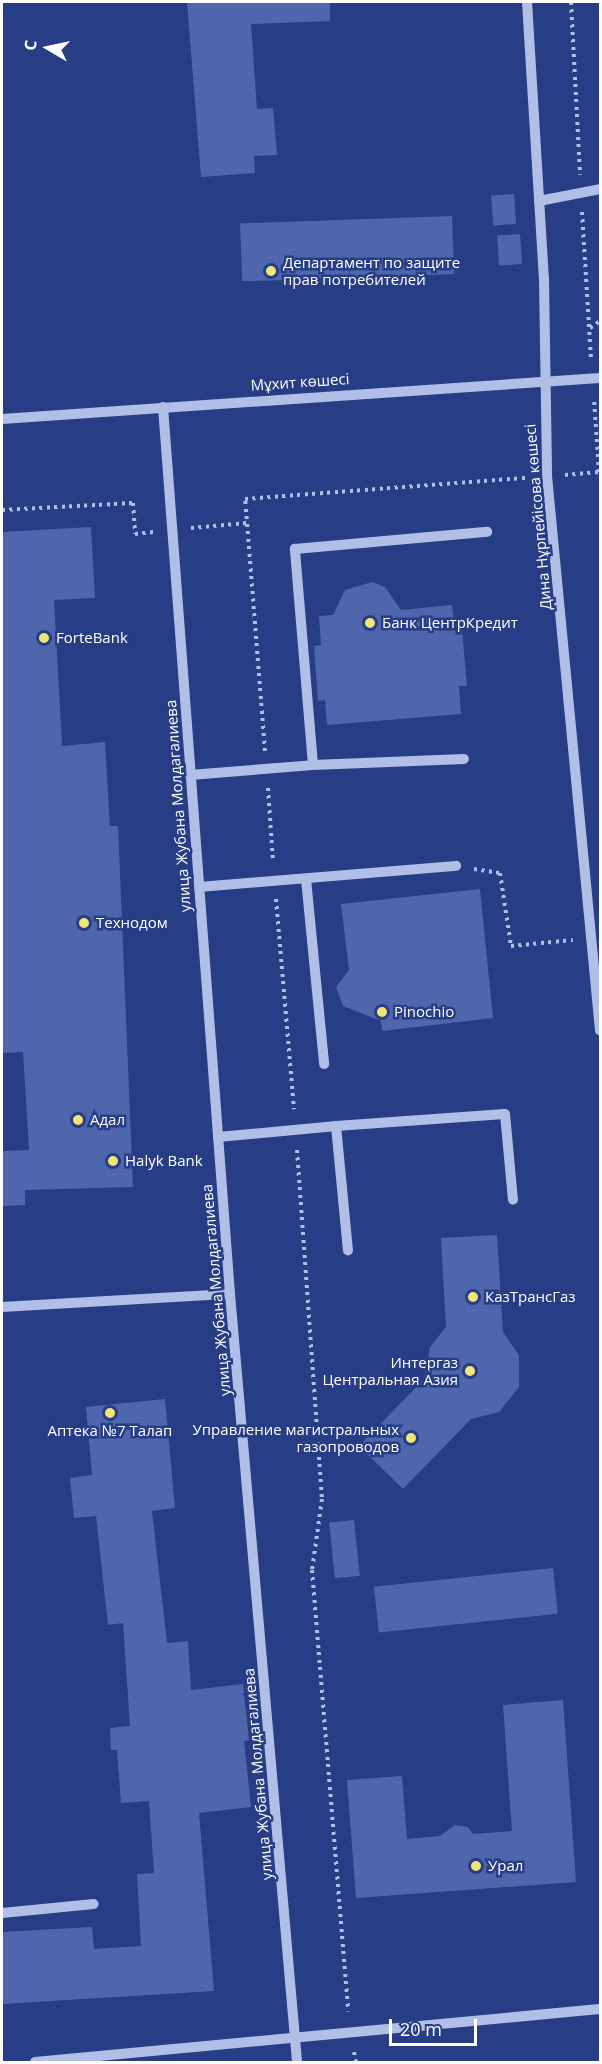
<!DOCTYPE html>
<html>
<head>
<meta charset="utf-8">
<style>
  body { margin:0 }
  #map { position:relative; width:602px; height:2064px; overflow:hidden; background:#273d85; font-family:"Open Sans",sans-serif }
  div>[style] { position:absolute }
  .building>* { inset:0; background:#5066ac; transform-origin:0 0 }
  .path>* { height:4px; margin-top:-2px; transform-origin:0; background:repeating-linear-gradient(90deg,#b1bfe7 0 3px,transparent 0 7.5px) }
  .minor>* { height:10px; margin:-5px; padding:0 5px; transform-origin:5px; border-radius:5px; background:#b1bfe7 }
  .dots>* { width:16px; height:16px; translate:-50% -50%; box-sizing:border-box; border:3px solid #273d85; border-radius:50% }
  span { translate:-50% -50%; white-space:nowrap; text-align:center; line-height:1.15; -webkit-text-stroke:5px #273d85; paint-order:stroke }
  .poi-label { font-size:15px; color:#fff }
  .left { translate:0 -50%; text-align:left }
  .right { translate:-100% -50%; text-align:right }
  .street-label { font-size:15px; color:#fff }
  .frame { position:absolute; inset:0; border:3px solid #fff; pointer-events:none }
  .north { position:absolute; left:18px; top:18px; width:60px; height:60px; -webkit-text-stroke:4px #273d85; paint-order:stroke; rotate:279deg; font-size:16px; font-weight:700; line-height:24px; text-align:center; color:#fff }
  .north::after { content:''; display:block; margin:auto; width:21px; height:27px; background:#fff; clip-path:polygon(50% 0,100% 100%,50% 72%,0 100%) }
  .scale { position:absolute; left:389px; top:2019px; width:88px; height:27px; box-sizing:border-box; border:3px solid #fff; border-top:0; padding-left:8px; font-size:18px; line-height:21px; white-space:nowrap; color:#fff; -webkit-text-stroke:4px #273d85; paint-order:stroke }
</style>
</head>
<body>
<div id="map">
  <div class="building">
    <div style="clip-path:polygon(187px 2px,330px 2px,330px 21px,251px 24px,257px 109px,273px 108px,277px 155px,254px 156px,255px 173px,201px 177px)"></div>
    <div style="left:514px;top:194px;width:30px;height:23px;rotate:86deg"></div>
    <div style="left:452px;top:216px;width:58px;height:212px;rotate:88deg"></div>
    <div style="left:520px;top:234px;width:30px;height:23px;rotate:86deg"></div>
    <div style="clip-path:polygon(91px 527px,95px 598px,54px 600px,62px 746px,105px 742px,110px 826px,118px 826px,133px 1187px,25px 1190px,25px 1205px,2px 1206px,2px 1151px,29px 1150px,23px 1052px,2px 1053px,2px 532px)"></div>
    <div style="clip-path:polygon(372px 582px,385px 587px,401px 610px,452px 605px,455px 631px,462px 630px,467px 686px,459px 686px,461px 714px,327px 725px,325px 700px,318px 701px,314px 646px,321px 645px,319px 616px,333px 615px,345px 590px)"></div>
    <div style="clip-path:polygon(480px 889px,493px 1018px,382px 1031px,381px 1021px,343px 1006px,336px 987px,349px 970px,341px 904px)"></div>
    <div style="clip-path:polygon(497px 1235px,503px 1332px,519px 1355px,519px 1387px,499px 1412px,471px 1419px,403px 1489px,359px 1446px,424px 1379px,430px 1347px,446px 1327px,441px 1238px)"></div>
    <div style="clip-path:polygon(165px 1399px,175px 1508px,152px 1511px,167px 1643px,188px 1641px,191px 1690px,243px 1684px,249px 1740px,244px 1741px,251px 1807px,199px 1813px,214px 1991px,2px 2004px,2px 1932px,92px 1927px,94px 1949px,141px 1946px,137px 1874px,154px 1873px,149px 1801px,121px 1803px,117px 1750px,111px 1750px,110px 1728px,130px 1726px,123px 1623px,108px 1625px,96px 1516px,74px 1518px,70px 1478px,92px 1475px,86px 1407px)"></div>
    <div style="left:354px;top:1520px;width:56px;height:25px;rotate:84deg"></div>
    <div style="left:553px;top:1568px;width:46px;height:180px;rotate:84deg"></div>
    <div style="clip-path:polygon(563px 1700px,576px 1882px,356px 1898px,347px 1780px,402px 1776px,407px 1839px,440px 1836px,455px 1825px,468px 1827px,473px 1834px,512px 1831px,503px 1705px)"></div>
  </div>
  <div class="path">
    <div style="left:571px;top:2px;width:173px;rotate:87deg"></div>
    <div style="left:582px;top:212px;width:148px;rotate:86.5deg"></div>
    <div style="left:590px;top:328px;width:12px;rotate:-35deg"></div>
    <div style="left:565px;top:475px;width:34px;rotate:-5deg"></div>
    <div style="left:599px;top:472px;width:74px;rotate:-93.9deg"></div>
    <div style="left:2px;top:510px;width:131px;rotate:-3.1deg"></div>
    <div style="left:133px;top:503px;width:31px;rotate:86deg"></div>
    <div style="left:135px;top:534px;width:19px;rotate:-6deg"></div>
    <div style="left:191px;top:528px;width:56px;rotate:-5.1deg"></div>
    <div style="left:265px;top:751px;width:253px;rotate:-94.5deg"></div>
    <div style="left:245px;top:499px;width:283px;rotate:-4.3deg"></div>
    <div style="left:268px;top:788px;width:73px;rotate:86.1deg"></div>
    <div style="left:474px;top:869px;width:26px;rotate:9deg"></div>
    <div style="left:500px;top:873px;width:74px;rotate:81.4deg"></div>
    <div style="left:511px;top:946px;width:62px;rotate:-5.5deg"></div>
    <div style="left:276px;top:899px;width:211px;rotate:85.1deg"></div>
    <div style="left:297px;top:1150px;width:350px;rotate:85.9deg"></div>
    <div style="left:322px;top:1499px;width:72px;rotate:98deg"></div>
    <div style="left:312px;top:1570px;width:443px;rotate:85.3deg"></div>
    <div style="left:354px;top:2052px;width:10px;rotate:79deg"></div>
  </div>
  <div class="minor">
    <div style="left:527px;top:2px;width:278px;rotate:86.5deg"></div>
    <div style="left:544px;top:279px;width:197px;rotate:89.1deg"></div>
    <div style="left:547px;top:476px;width:557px;rotate:84.54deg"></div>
    <div style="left:539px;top:201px;width:62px;rotate:-11.1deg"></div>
    <div style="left:163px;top:407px;width:890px;rotate:85.68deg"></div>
    <div style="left:230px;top:1294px;width:771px;rotate:85.01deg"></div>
    <div style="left:2px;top:419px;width:599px;rotate:-3.92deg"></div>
    <div style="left:313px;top:765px;width:151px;rotate:-2.3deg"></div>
    <div style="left:190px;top:775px;width:123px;rotate:-4.6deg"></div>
    <div style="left:313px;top:765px;width:217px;rotate:-94.8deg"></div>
    <div style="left:295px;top:549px;width:193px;rotate:-5.1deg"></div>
    <div style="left:306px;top:879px;width:186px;rotate:84.4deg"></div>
    <div style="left:199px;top:887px;width:258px;rotate:-4.7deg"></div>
    <div style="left:336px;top:1126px;width:169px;rotate:-4.1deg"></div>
    <div style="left:505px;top:1114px;width:86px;rotate:84.7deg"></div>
    <div style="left:218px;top:1137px;width:119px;rotate:-5.3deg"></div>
    <div style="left:336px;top:1126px;width:125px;rotate:84.5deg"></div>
    <div style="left:2px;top:1307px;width:228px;rotate:-3.3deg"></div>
    <div style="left:2px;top:1913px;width:92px;rotate:-5.6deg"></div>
    <div style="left:35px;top:2062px;width:567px;rotate:-5.36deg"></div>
  </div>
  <div class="dots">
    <div style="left:271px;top:271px;background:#f0e677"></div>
    <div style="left:370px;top:623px;background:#f0e677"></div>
    <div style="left:44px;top:638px;background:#f0e677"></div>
    <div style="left:84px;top:923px;background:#f0e677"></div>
    <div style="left:382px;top:1012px;background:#f0e677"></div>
    <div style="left:78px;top:1120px;background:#f0e677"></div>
    <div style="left:113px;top:1161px;background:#f0e677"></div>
    <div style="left:473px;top:1297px;background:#f0e677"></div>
    <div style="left:470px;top:1371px;background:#f0e677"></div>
    <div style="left:110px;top:1413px;background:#f0e677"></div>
    <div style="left:411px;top:1438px;background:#f0e677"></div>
    <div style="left:476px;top:1866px;background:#f0e677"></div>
  </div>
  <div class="poi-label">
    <span class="left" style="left:283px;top:271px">Департамент по защите<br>прав потребителей</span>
    <span class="left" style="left:382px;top:623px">Банк ЦентрКредит</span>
    <span class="left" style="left:56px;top:638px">ForteBank</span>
    <span class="left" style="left:96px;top:923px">Технодом</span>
    <span class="left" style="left:394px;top:1012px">Pinochio</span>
    <span class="left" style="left:90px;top:1120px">Адал</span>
    <span class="left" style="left:125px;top:1161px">Halyk Bank</span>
    <span class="left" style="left:485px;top:1297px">КазТрансГаз</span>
    <span class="right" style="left:458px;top:1371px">Интергаз<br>Центральная Азия</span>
    <span class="right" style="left:399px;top:1438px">Управление магистральных<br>газопроводов</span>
    <span style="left:110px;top:1431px">Аптека №7 Талап</span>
    <span class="left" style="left:488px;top:1866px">Урал</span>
  </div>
  <div class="street-label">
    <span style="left:300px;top:382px;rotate:-4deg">Мұхит көшесі</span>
    <span style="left:538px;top:517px;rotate:-95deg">Дина Нұрпейісова көшесі</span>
    <span style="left:178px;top:806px;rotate:-94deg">улица Жубана Молдагалиева</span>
    <span style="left:216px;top:1290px;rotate:-95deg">улица Жубана Молдагалиева</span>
    <span style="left:258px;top:1774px;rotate:-95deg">улица Жубана Молдагалиева</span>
  </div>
  <div class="frame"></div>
  <div class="north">С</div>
  <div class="scale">20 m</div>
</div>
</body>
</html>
